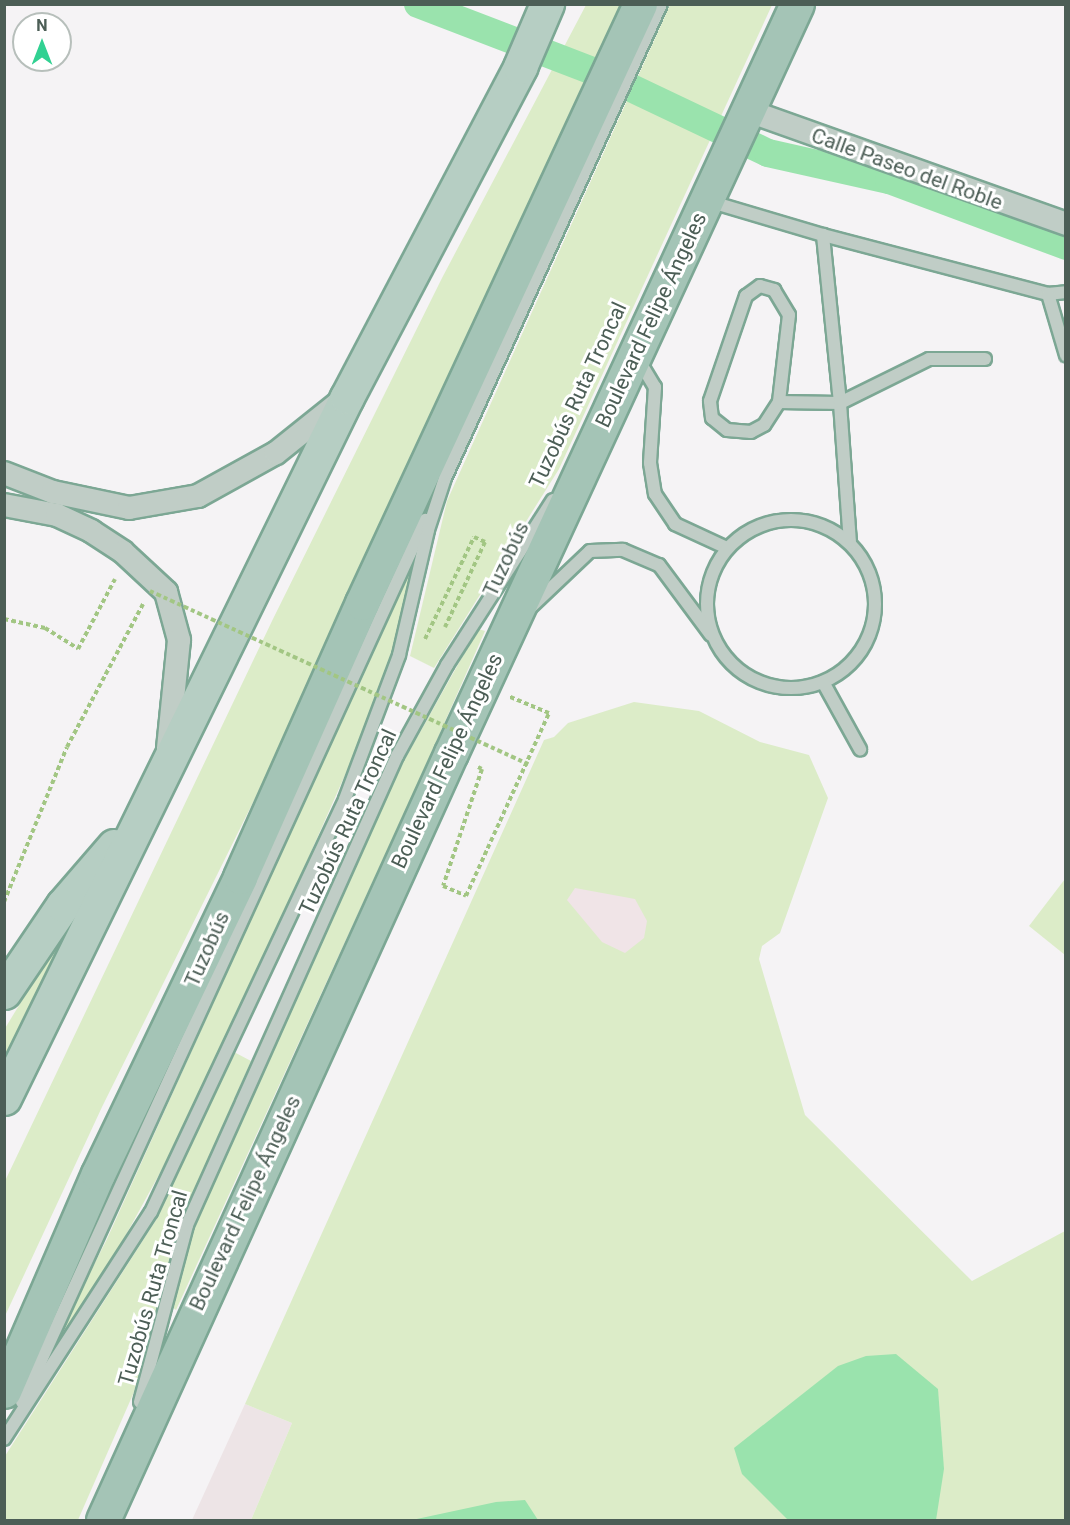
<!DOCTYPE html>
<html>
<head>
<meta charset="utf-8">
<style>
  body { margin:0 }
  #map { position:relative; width:1070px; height:1525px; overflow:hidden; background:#f5f3f5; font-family:Roboto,sans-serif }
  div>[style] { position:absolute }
  .commercial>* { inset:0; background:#ede4e6 }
  .green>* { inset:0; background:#dcecc8 }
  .sand>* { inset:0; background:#f0e4e7 }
  .water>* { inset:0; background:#9ae3ad }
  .canal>* { height:28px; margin:-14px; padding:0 14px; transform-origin:14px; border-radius:14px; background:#9ae3ad }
  .path>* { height:4px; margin-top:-2px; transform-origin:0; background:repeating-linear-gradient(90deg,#a2c683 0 4.5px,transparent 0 7.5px) }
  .roads { filter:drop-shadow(2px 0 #7ca794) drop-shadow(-2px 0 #7ca794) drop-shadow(0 2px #7ca794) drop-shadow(0 -2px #7ca794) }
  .service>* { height:12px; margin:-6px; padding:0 6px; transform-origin:6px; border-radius:6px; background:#c0cdc6 }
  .service>.ring { margin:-6px; padding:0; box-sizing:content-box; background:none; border:12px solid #c0cdc6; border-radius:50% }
  .minor>* { height:22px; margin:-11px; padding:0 11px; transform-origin:11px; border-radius:11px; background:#c0cdc6 }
  .primary>* { height:33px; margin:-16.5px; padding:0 16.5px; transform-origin:16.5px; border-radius:16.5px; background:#b6cec3 }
  .trunk>* { height:33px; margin:-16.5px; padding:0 16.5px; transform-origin:16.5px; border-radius:16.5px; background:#a4c4b6 }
  .path-bridge>* { height:4px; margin-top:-2px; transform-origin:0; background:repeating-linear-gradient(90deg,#a2c683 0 4.5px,transparent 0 7.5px) }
  span { translate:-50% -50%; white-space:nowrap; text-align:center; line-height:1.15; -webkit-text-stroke:6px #fff; paint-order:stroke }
  .street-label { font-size:21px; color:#4c5e56 }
  .frame { position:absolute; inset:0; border:6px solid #4c5e56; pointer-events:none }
  .north { position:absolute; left:12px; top:12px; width:60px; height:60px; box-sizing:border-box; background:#fff; border:2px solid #b7bfbb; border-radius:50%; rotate:0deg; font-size:16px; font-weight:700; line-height:24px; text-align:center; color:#4c5e56 }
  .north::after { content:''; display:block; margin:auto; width:21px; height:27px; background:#31d192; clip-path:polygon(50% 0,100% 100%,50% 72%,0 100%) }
</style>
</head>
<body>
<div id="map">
  <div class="commercial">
    <div style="clip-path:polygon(245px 1404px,292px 1423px,251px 1520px,192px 1520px)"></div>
  </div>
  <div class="green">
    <div style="clip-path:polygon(586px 5px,626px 5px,329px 649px,102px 1107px,5px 1316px,5px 1181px,272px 621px,442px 278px)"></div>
    <div style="clip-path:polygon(670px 5px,772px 5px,559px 469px,434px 668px,410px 656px,447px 501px)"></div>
    <div style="clip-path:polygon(410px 566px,414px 567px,395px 643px,368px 723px,299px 879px,172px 1151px,72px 1333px,51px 1357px,48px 1356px,107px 1239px)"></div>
    <div style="clip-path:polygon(478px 629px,485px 631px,417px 785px,176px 1310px,171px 1306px,196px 1222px,259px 1075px,401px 766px)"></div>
    <div style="clip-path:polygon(634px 702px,699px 711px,760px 742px,809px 755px,828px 798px,780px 933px,762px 946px,759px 959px,805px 1115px,972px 1281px,1065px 1231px,1065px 1520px,251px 1520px,292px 1423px,245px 1404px,544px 740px,554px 737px,568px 723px)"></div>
    <div style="clip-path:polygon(1065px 879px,1065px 955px,1029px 926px)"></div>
    <div style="clip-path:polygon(63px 933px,75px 939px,5px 1082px,4px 1030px)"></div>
    <div style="clip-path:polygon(234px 1052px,251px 1061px,183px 1216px,134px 1392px,78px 1520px,5px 1520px,5px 1456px,156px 1220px)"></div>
  </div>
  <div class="sand">
    <div style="clip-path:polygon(575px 888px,635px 899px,647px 921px,644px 938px,625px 953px,602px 942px,567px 900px)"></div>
  </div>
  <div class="water">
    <div style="clip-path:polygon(896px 1354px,938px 1389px,944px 1469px,936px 1520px,788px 1520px,742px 1474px,734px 1448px,838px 1366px,866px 1356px)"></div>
    <div style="clip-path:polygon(525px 1500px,538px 1520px,412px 1520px,496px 1502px)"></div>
  </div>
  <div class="canal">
    <div style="left:418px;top:4px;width:201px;rotate:21deg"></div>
    <div style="left:606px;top:76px;width:179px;rotate:25.4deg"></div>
    <div style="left:768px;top:153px;width:124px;rotate:12.6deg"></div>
    <div style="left:889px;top:180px;width:189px;rotate:20.4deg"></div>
  </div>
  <div class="path">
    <div style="left:4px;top:619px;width:42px;rotate:12.4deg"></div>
    <div style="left:45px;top:628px;width:39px;rotate:32deg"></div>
    <div style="left:78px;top:649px;width:79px;rotate:-62.1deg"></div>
    <div style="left:425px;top:639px;width:113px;rotate:-64.3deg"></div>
    <div style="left:474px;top:537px;width:12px;rotate:24deg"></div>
    <div style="left:485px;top:542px;width:94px;rotate:115.2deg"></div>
    <div style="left:478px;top:767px;width:4px;rotate:27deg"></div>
    <div style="left:482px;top:769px;width:123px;rotate:108.4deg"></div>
    <div style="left:443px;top:886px;width:25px;rotate:23deg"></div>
    <div style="left:466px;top:896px;width:201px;rotate:-65.6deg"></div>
    <div style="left:549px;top:713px;width:44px;rotate:-157.5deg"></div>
    <div style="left:4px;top:902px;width:167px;rotate:-67.9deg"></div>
    <div style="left:67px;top:747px;width:162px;rotate:-62deg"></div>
  </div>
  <div class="roads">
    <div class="service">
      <div style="left:708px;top:201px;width:120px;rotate:16.5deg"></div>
      <div style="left:823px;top:235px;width:233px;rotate:14.7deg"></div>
      <div style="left:1048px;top:294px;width:18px;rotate:-6deg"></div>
      <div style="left:760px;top:286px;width:15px;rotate:16deg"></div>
      <div style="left:774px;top:290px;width:29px;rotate:59deg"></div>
      <div style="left:789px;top:315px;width:88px;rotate:96.6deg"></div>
      <div style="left:779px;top:402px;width:27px;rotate:123deg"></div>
      <div style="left:764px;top:425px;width:15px;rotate:152deg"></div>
      <div style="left:751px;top:432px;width:24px;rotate:-175deg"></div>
      <div style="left:727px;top:430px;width:19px;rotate:-141deg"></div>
      <div style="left:712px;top:418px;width:17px;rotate:-97deg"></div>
      <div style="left:710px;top:401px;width:111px;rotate:-71.1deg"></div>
      <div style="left:746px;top:296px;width:17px;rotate:-36deg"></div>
      <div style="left:1048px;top:294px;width:64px;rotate:73.6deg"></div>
      <div style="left:638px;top:359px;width:33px;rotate:59deg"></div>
      <div style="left:655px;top:387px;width:76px;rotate:93.8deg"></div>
      <div style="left:650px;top:463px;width:31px;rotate:81deg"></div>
      <div style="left:655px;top:494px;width:36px;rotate:56deg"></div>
      <div style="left:675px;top:524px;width:57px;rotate:24.8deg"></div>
      <div style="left:779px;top:402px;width:61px;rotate:0.9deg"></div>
      <div style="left:840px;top:403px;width:169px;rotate:-95.8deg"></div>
      <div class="ring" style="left:707px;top:520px;width:156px;height:156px"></div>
      <div style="left:850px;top:543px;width:140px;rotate:-94.1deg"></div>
      <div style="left:840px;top:403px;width:99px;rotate:-26.3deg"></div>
      <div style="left:929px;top:359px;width:56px"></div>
      <div style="left:531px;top:607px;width:81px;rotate:-43.5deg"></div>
      <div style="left:590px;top:551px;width:33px;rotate:-2deg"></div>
      <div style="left:623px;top:550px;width:39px;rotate:23deg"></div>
      <div style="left:659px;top:565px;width:87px;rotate:53.4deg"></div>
      <div style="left:823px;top:682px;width:77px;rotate:61.1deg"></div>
      <div style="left:22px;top:1402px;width:970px;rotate:-65.44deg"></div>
      <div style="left:140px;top:1402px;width:183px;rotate:-75.1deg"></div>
      <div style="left:187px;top:1225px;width:514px;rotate:-65.88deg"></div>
      <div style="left:397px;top:756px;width:104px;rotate:-61.2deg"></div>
      <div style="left:447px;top:665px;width:196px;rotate:-57.3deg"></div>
      <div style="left:4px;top:1439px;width:270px;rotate:-57.1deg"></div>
      <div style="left:151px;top:1212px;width:456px;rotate:-64.8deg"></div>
      <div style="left:345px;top:799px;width:154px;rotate:-69.4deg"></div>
      <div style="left:399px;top:655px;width:128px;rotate:-76.9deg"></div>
      <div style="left:428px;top:530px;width:55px;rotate:-71.9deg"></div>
      <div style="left:445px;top:478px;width:521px;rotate:-65.5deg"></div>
    </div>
    <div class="minor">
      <div style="left:749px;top:111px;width:337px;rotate:19.6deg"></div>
      <div style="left:4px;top:473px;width:53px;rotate:21.2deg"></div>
      <div style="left:53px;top:492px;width:78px;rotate:11.9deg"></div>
      <div style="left:129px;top:508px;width:70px;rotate:-9.9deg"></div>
      <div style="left:198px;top:496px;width:89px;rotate:-28.9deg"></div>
      <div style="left:276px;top:453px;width:83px;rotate:-38.7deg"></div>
      <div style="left:4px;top:505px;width:54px;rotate:10.7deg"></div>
      <div style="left:57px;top:515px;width:38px;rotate:25deg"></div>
      <div style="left:91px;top:531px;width:38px;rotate:33deg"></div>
      <div style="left:123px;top:552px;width:59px;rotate:42.9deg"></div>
      <div style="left:166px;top:592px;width:50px;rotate:74.8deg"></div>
      <div style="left:179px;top:640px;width:109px;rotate:95.8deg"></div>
    </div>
    <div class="primary">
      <div style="left:4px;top:992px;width:105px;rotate:-55.9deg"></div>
      <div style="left:63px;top:905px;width:78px;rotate:-49.2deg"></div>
      <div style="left:4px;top:1098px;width:780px;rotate:-63.93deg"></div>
      <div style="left:347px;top:397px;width:373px;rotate:-62.3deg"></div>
      <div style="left:520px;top:67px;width:69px;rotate:-66.8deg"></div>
    </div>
    <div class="trunk">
      <div style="left:4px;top:1391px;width:236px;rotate:-66.6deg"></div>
      <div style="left:98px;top:1174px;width:329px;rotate:-64.4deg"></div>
      <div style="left:240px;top:877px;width:300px;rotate:-66deg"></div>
      <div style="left:362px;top:603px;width:660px;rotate:-65.1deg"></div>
      <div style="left:103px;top:1520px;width:842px;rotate:-65.6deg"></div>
      <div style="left:451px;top:753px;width:825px;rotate:-65.21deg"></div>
    </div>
  </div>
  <div class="path-bridge">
    <div style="left:150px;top:591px;width:416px;rotate:24.6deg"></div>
  </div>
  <div class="street-label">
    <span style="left:907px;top:169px;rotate:20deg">Calle Paseo del Roble</span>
    <span style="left:651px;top:320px;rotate:-65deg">Boulevard Felipe Ángeles</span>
    <span style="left:578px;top:395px;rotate:-65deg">Tuzobús Ruta Troncal</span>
    <span style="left:506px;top:559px;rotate:-65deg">Tuzobús</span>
    <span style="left:447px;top:761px;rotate:-65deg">Boulevard Felipe Ángeles</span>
    <span style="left:348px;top:822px;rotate:-65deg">Tuzobús Ruta Troncal</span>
    <span style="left:207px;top:949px;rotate:-66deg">Tuzobús</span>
    <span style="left:245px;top:1203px;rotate:-65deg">Boulevard Felipe Ángeles</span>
    <span style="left:153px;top:1288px;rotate:-74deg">Tuzobús Ruta Troncal</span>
  </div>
  <div class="frame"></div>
  <div class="north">N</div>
</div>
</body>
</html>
